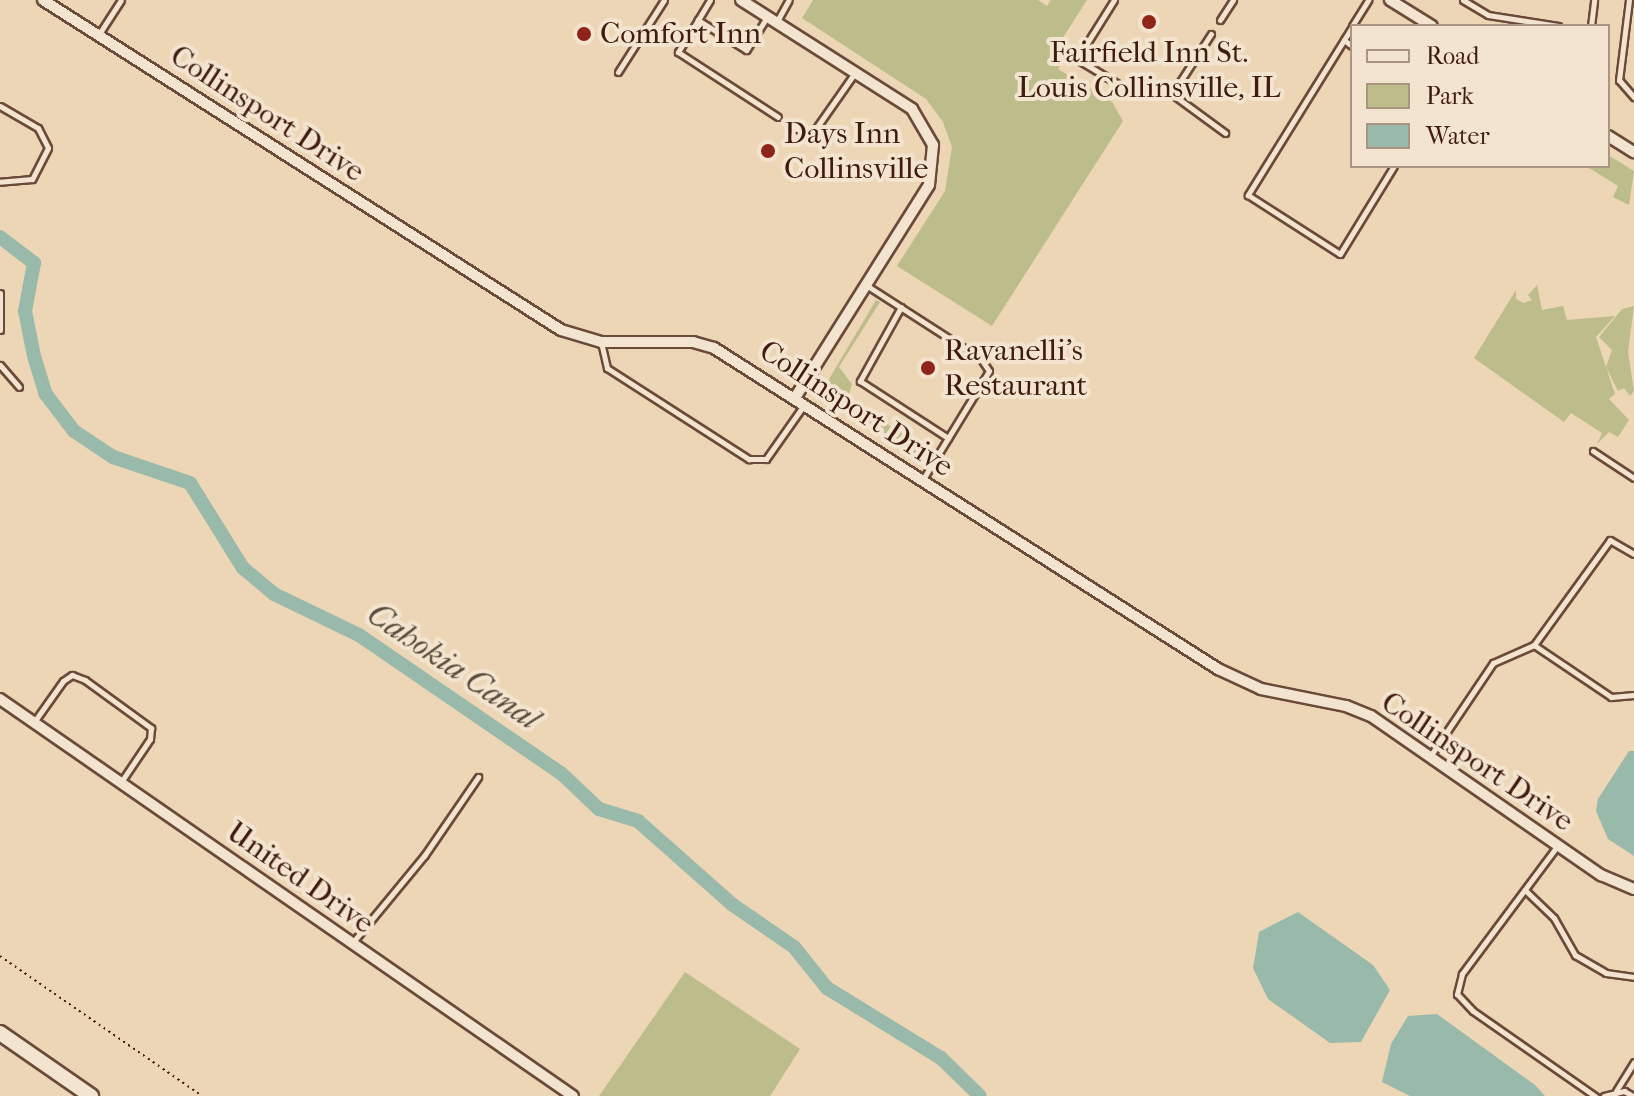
<!DOCTYPE html>
<html>
<head>
<meta charset="utf-8">
<style>
  body { margin:0 }
  #map { position:relative; width:1634px; height:1096px; overflow:hidden; background:#ecd6b5; font-family:"IM FELL French Canon",serif }
  div>[style] { position:absolute }
  [style*='--x'] { left:calc(var(--x)*1px); top:calc(var(--y)*1px); width:calc(var(--w)*1px); rotate:calc(var(--a)*1deg) }
  .green>* { inset:0; background:#bcbd8b }
  .water>* { inset:0; background:#99b9aa }
  .canal>* { height:14px; margin:-7px; padding:0 7px; transform-origin:7px; border-radius:7px; background:#99b9aa }
  .path>* { height:2px; margin-top:-1px; transform-origin:0; background:repeating-linear-gradient(90deg,#3f1c0e 0 2px,transparent 0 6px) }
  .roads { filter:drop-shadow(2px 0 #6a4a38) drop-shadow(-2px 0 #6a4a38) drop-shadow(0 2px #6a4a38) drop-shadow(0 -2px #6a4a38) }
  .service>* { height:5px; margin:-2.5px; padding:0 2.5px; transform-origin:2.5px; border-radius:2.5px; background:#f3e4cf }
  .minor>* { height:10px; margin:-5px; padding:0 5px; transform-origin:5px; border-radius:5px; background:#f3e4cf }
  .secondary>* { height:14px; margin:-7px; padding:0 7px; transform-origin:7px; border-radius:7px; background:#f3e4cf }
  .dots>* { width:22px; height:22px; translate:-50% -50%; box-sizing:border-box; border:4px solid #f3e4cf; border-radius:50% }
  span { translate:-50% -50%; white-space:nowrap; text-align:center; line-height:1.15; -webkit-text-stroke:8px #f3e4cf; paint-order:stroke }
  .poi-label { font-size:30px; color:#3f1c0e }
  .left { translate:0 -50%; text-align:left }
  .street-label { font-size:30px; color:#3f1c0e }
  .water-label { font-size:32px; color:#5a4b3d; font-style:italic }
  .legend { position:absolute; left:1350px; top:24px; width:260px; height:144px; box-sizing:border-box; background:#f3e4cf; border:2px solid #ab9482; margin:0; padding:10px 14px; list-style:none; font-size:24px; color:#3f1c0e }
  .legend li { display:flex; align-items:center; gap:16px; height:40px }
  .legend b { width:40px; border:2px solid #ab9482 }
</style>
</head>
<body>
<div id="map">
  <div class="green">
    <div style="clip-path:polygon(813px 0,1038px 0,1047px 6px,1051px 0,1087px 0,1055px 50px,1065px 58px,1058px 69px,1112px 102px,1123px 121px,992px 326px,897px 266px,945px 191px,952px 147px,943px 122px,926px 99px,802px 18px)"></div>
    <div style="clip-path:polygon(1608px 155px,1634px 171px,1629px 205px,1613px 197px,1618px 186px,1586px 166px,1608px 166px)"></div>
    <div style="clip-path:polygon(1537px 285px,1542px 310px,1563px 306px,1567px 320px,1615px 316px,1596px 337px,1615px 394px,1609px 399px,1629px 420px,1618px 437px,1609px 432px,1597px 444px,1602px 433px,1571px 413px,1564px 422px,1474px 358px,1516px 290px,1516px 299px,1523px 303px,1532px 300px,1528px 295px)"></div>
    <div style="clip-path:polygon(876px 300px,880px 302px,839px 367px,852px 384px,848px 399px,927px 449px,921px 458px,822px 391px)"></div>
    <div style="clip-path:polygon(1634px 306px,1628px 352px,1634px 391px,1630px 396px,1624px 388px,1618px 391px,1606px 367px,1612px 350px,1599px 337px,1622px 309px)"></div>
    <div style="clip-path:polygon(685px 972px,800px 1049px,770px 1096px,599px 1096px)"></div>
  </div>
  <div class="water">
    <div style="clip-path:polygon(1629px 751px,1634px 751px,1634px 856px,1608px 839px,1596px 811px,1598px 799px)"></div>
    <div style="clip-path:polygon(1298px 912px,1373px 965px,1390px 990px,1361px 1042px,1330px 1043px,1268px 999px,1253px 968px,1259px 932px)"></div>
    <div style="clip-path:polygon(1437px 1014px,1535px 1085px,1545px 1096px,1410px 1096px,1382px 1082px,1391px 1044px,1408px 1016px)"></div>
  </div>
  <div class="canal">
    <div style="--x:0;--y:237;--w:43;--a:37.4"></div>
    <div style="--x:34;--y:263;--w:49;--a:100.6"></div>
    <div style="--x:25;--y:311;--w:46;--a:78.7"></div>
    <div style="--x:34;--y:356;--w:39;--a:73"></div>
    <div style="--x:45;--y:393;--w:48;--a:52.7"></div>
    <div style="--x:74;--y:431;--w:47;--a:33.7"></div>
    <div style="--x:113;--y:457;--w:81;--a:18.7"></div>
    <div style="--x:190;--y:483;--w:100;--a:58.1"></div>
    <div style="--x:243;--y:568;--w:40;--a:40"></div>
    <div style="--x:274;--y:594;--w:94;--a:25.8"></div>
    <div style="--x:359;--y:635;--w:246;--a:34.4"></div>
    <div style="--x:562;--y:774;--w:51;--a:43.4"></div>
    <div style="--x:599;--y:809;--w:41;--a:17.1"></div>
    <div style="--x:638;--y:821;--w:127;--a:41.5"></div>
    <div style="--x:733;--y:905;--w:74;--a:34.5"></div>
    <div style="--x:794;--y:947;--w:53;--a:51.2"></div>
    <div style="--x:827;--y:988;--w:134;--a:31.6"></div>
    <div style="--x:941;--y:1058;--w:54;--a:44.3"></div>
  </div>
  <div class="path">
    <div style="--x:0;--y:956;--w:246;--a:34.7"></div>
  </div>
  <div class="roads">
    <div class="service">
      <div style="--x:1114;--y:0;--w:70;--a:122.1"></div>
      <div style="--x:1077;--y:59;--w:54;--a:31.3"></div>
      <div style="--x:1463;--y:0;--w:29;--a:31"></div>
      <div style="--x:1488;--y:15;--w:71;--a:8.9"></div>
      <div style="--x:1629;--y:0;--w:81;--a:97.1"></div>
      <div style="--x:1619;--y:80;--w:23;--a:49"></div>
      <div style="--x:767;--y:17;--w:39;--a:122"></div>
      <div style="--x:746;--y:50;--w:57;--a:-148"></div>
      <div style="--x:698;--y:20;--w:38;--a:122"></div>
      <div style="--x:678;--y:52;--w:119;--a:33"></div>
      <div style="--x:698;--y:20;--w:23;--a:-59"></div>
      <div style="--x:1220;--y:20;--w:24;--a:-57"></div>
      <div style="--x:776;--y:23;--w:26;--a:-61"></div>
      <div style="--x:1352;--y:26;--w:31;--a:-58"></div>
      <div style="--x:1591;--y:26;--w:26;--a:-83"></div>
      <div style="--x:1352;--y:27;--w:198;--a:121.8"></div>
      <div style="--x:1248;--y:195;--w:109;--a:32.7"></div>
      <div style="--x:1340;--y:254;--w:103;--a:-58.5"></div>
      <div style="--x:99;--y:34;--w:40;--a:-57.1"></div>
      <div style="--x:1211;--y:34;--w:72;--a:123"></div>
      <div style="--x:1172;--y:94;--w:66;--a:36.3"></div>
      <div style="--x:1344;--y:40;--w:10;--a:37"></div>
      <div style="--x:618;--y:72;--w:85;--a:-57.4"></div>
      <div style="--x:0;--y:106;--w:44;--a:30.1"></div>
      <div style="--x:38;--y:128;--w:22;--a:63"></div>
      <div style="--x:48;--y:148;--w:35;--a:117"></div>
      <div style="--x:32;--y:179;--w:32;--a:175"></div>
      <div style="--x:794;--y:128;--w:19;--a:18"></div>
      <div style="--x:812;--y:134;--w:73;--a:-55"></div>
      <div style="--x:866;--y:285;--w:137;--a:32.8"></div>
      <div style="--x:981;--y:359;--w:14;--a:56"></div>
      <div style="--x:989;--y:371;--w:127;--a:121.4"></div>
      <div style="--x:0;--y:293;--w:37;--a:90"></div>
      <div style="--x:901;--y:307;--w:85;--a:119"></div>
      <div style="--x:860;--y:381;--w:105;--a:32.9"></div>
      <div style="--x:601;--y:342;--w:27;--a:77"></div>
      <div style="--x:607;--y:368;--w:169;--a:32.7"></div>
      <div style="--x:749;--y:459;--w:17;--a:0"></div>
      <div style="--x:766;--y:459;--w:66;--a:-54.9"></div>
      <div style="--x:0;--y:365;--w:29;--a:49"></div>
      <div style="--x:1593;--y:451;--w:49;--a:33.4"></div>
      <div style="--x:1634;--y:554;--w:28;--a:-150"></div>
      <div style="--x:1610;--y:540;--w:130;--a:125.9"></div>
      <div style="--x:1534;--y:645;--w:93;--a:34"></div>
      <div style="--x:1611;--y:697;--w:23;--a:-5"></div>
      <div style="--x:34;--y:722;--w:50;--a:-54.7"></div>
      <div style="--x:63;--y:681;--w:11;--a:-34"></div>
      <div style="--x:72;--y:675;--w:14;--a:21"></div>
      <div style="--x:85;--y:680;--w:82;--a:36"></div>
      <div style="--x:151;--y:728;--w:11;--a:95"></div>
      <div style="--x:150;--y:739;--w:52;--a:124"></div>
      <div style="--x:1431;--y:755;--w:111;--a:-56"></div>
      <div style="--x:1493;--y:663;--w:45;--a:-23.7"></div>
      <div style="--x:1558;--y:845;--w:161;--a:126.7"></div>
      <div style="--x:1462;--y:974;--w:21;--a:104"></div>
      <div style="--x:1457;--y:994;--w:23;--a:47"></div>
      <div style="--x:1473;--y:1011;--w:149;--a:34.9"></div>
      <div style="--x:1525;--y:890;--w:40;--a:44"></div>
      <div style="--x:1554;--y:918;--w:43;--a:60.4"></div>
      <div style="--x:1575;--y:955;--w:36;--a:30"></div>
      <div style="--x:1606;--y:973;--w:28;--a:8"></div>
      <div style="--x:353;--y:942;--w:112;--a:-50.5"></div>
      <div style="--x:424;--y:856;--w:96;--a:-55.6"></div>
      <div style="--x:1616;--y:1091;--w:34;--a:-58"></div>
      <div style="--x:1604;--y:1096;--w:21;--a:-14"></div>
      <div style="--x:1624;--y:1091;--w:10;--a:29"></div>
    </div>
    <div class="minor">
      <div style="--x:43;--y:0;--w:614;--a:32.5"></div>
      <div style="--x:561;--y:330;--w:42;--a:16.7"></div>
      <div style="--x:601;--y:342;--w:92;--a:0"></div>
      <div style="--x:693;--y:342;--w:22;--a:16"></div>
      <div style="--x:714;--y:348;--w:598;--a:32.49"></div>
      <div style="--x:1218;--y:669;--w:47;--a:24.9"></div>
      <div style="--x:1261;--y:689;--w:87;--a:11.3"></div>
      <div style="--x:1346;--y:706;--w:27;--a:22"></div>
      <div style="--x:1371;--y:716;--w:280;--a:34.7"></div>
      <div style="--x:1601;--y:875;--w:36;--a:23"></div>
      <div style="--x:741;--y:0;--w:203;--a:32.5"></div>
      <div style="--x:912;--y:109;--w:42;--a:59.7"></div>
      <div style="--x:933;--y:145;--w:40;--a:95.7"></div>
      <div style="--x:929;--y:185;--w:252;--a:122.2"></div>
      <div style="--x:1390;--y:0;--w:49;--a:31.8"></div>
      <div style="--x:1608;--y:136;--w:31;--a:32"></div>
      <div style="--x:0;--y:699;--w:697;--a:34.72"></div>
    </div>
    <div class="secondary">
      <div style="--x:0;--y:1033;--w:111;--a:34.7"></div>
    </div>
  </div>
  <div class="dots">
    <div style="left:1149px;top:22px;background:#8f2418"></div>
    <div style="left:584px;top:34px;background:#8f2418"></div>
    <div style="left:768px;top:151px;background:#8f2418"></div>
    <div style="left:928px;top:368px;background:#8f2418"></div>
  </div>
  <div class="poi-label">
    <span class="left" style="left:600px;top:34px">Comfort Inn</span>
    <span style="left:1149px;top:70px">Fairfield Inn St.<br>Louis Collinsville, IL</span>
    <span class="left" style="left:784px;top:151px">Days Inn<br>Collinsville</span>
    <span class="left" style="left:944px;top:368px">Ravanelli's<br>Restaurant</span>
  </div>
  <div class="street-label">
    <span style="left:267px;top:114px;rotate:33deg">Collinsport Drive</span>
    <span style="left:856px;top:409px;rotate:33deg">Collinsport Drive</span>
    <span style="left:1477px;top:762px;rotate:34deg">Collinsport Drive</span>
    <span style="left:300px;top:878px;rotate:35deg">United Drive</span>
  </div>
  <div class="water-label">
    <span style="left:453px;top:667px;rotate:34deg">Cahokia Canal</span>
  </div>
  <ul class="legend">
  <li><b style="height:10px;background:#f3e4cf"></b>Road</li>
  <li><b style="height:22px;background:#bcbd8b"></b>Park</li>
  <li><b style="height:22px;background:#99b9aa"></b>Water</li>
  </ul>
</div>
</body>
</html>
